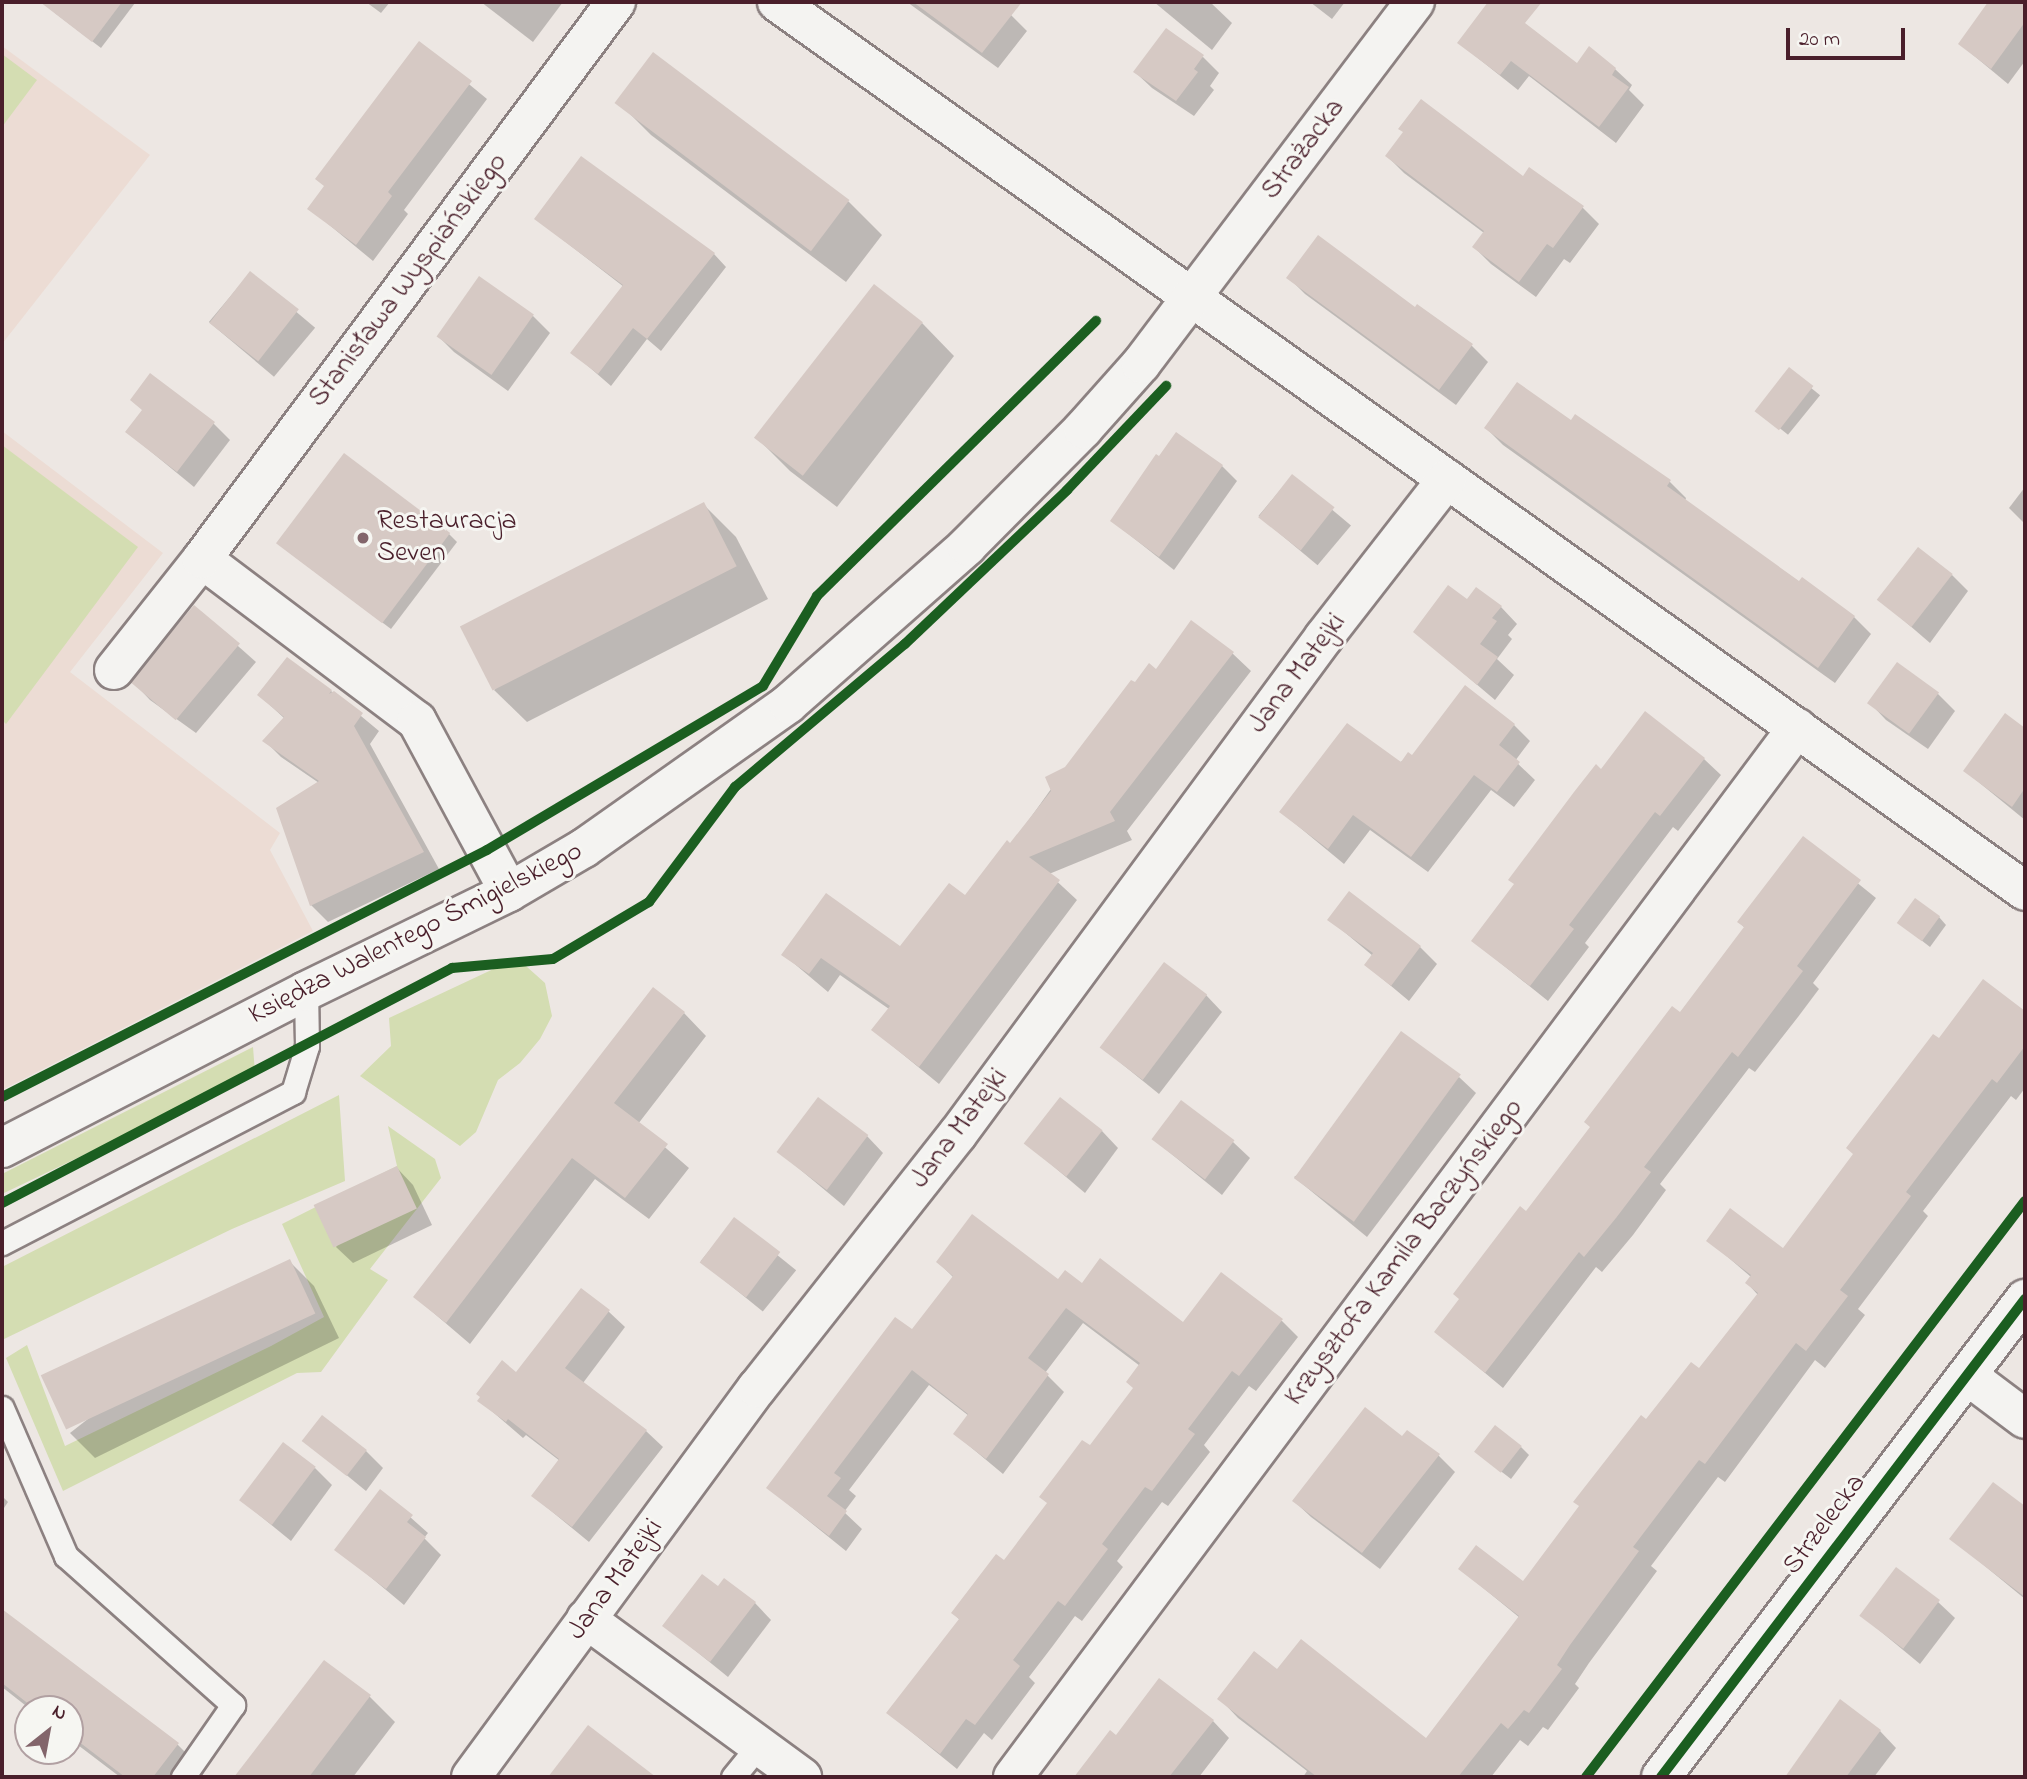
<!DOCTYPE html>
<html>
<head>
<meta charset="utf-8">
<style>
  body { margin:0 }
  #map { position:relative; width:2027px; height:1779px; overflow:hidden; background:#ede7e3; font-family:"Indie Flower",sans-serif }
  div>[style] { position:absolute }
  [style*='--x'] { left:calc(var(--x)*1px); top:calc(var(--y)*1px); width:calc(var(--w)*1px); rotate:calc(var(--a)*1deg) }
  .built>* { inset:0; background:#ecdcd4 }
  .green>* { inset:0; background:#d4ddb2 }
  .shadow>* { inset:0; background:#0003; transform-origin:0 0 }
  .building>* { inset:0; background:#d6c9c4; transform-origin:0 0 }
  .roads { filter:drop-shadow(2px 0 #8c8181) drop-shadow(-2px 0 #8c8181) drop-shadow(0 2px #8c8181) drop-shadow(0 -2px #8c8181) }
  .lane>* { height:23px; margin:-11.5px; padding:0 11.5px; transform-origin:11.5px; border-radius:11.5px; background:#f4f3f1 }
  .street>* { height:38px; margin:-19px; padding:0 19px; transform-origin:19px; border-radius:19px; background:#f4f3f1 }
  .secondary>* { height:38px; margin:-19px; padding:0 19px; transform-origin:19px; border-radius:19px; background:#f4f3f1 }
  .cycleway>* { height:10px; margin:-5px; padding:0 5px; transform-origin:5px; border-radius:5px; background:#1b5e20 }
  .dots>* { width:19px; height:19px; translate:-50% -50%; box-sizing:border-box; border:4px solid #f6f6f2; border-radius:50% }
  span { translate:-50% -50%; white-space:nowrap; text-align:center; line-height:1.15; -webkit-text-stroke:6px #f6f6f2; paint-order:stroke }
  .street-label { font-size:28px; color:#4a1f2b }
  .poi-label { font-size:28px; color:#4a1f2b }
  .left { translate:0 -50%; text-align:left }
  .frame { position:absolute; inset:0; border:4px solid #4a1f2b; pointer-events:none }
  .north { position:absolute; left:14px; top:1695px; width:70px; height:70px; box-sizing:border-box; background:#f6f6f2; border:2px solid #b1a0a2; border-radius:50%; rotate:31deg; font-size:19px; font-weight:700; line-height:28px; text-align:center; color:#4a1f2b }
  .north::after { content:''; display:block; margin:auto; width:24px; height:32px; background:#83656b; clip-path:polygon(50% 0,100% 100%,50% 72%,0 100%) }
  .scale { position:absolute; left:1786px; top:28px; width:119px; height:32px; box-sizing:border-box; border:4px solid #4a1f2b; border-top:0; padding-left:9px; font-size:21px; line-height:24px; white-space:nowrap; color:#4a1f2b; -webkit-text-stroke:5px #f6f6f2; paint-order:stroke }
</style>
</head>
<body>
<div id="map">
  <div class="built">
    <div style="clip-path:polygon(2px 46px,150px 155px,2px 344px)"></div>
    <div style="clip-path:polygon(2px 431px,163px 553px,70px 672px,280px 833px,270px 850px,313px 931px,2px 1090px)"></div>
  </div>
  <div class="green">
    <div style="clip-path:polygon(2px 54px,37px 80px,2px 127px)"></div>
    <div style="clip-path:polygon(2px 445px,138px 547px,6px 724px,2px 720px)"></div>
    <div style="clip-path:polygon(517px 958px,545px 983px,552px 1016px,540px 1039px,520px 1063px,498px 1080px,476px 1132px,460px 1146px,360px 1076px,391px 1046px,389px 1018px)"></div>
    <div style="clip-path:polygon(253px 1047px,255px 1073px,2px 1194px,2px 1174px)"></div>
    <div style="clip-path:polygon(339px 1095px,345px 1181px,232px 1229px,2px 1340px,2px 1267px)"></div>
    <div style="clip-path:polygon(388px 1126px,435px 1159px,441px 1178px,370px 1269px,388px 1280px,321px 1372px,297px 1373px,63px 1491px,6px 1358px,27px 1345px,65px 1446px,271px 1346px,324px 1317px,282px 1224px,397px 1166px)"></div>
  </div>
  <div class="shadow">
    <div style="clip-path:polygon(50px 2px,133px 2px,135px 3px,101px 48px,55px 13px,48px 5px)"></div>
    <div style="clip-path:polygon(366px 2px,390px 2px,381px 13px)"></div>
    <div style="clip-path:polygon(481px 2px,563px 2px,533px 42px)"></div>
    <div style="clip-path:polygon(907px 2px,1012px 2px,1016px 7px,1011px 15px,1027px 31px,998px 68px)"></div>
    <div style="clip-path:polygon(1154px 2px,1210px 2px,1232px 23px,1212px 50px)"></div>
    <div style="clip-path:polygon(1310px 2px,1345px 2px,1332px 19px)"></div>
    <div style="clip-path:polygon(1490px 2px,1495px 2px,1577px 65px,1615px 69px,1632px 85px,1629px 90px,1644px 105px,1616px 143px,1529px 76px,1518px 90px,1459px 43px)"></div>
    <div style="clip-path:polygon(1990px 2px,2025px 2px,2025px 61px,2008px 84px,1960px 44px)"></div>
    <div style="clip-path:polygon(419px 43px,487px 99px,404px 210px,408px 214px,373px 261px,310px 209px)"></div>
    <div style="clip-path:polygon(653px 55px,849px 202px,882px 235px,846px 282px,651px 135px,618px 102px)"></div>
    <div style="clip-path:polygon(1203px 57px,1219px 73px,1210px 86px,1214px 90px,1194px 116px,1152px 88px,1135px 72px)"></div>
    <div style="clip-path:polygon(1387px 156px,1523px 178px,1582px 207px,1599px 224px,1570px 263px,1564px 259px,1536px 297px,1491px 264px,1474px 247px,1484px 233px,1404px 173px)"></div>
    <div style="clip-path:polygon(536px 219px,714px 254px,726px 267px,661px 351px,647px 339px,611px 386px,573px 353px,624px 287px)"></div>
    <div style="left:250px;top:273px;width:85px;height:64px;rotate:40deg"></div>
    <div style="clip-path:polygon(1289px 278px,1416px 309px,1472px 346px,1488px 362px,1456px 405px,1305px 294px)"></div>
    <div style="clip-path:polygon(533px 316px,550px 333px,508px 391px,454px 352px,438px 336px)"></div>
    <div style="clip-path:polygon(922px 323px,954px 356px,837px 507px,790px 471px,757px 438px)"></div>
    <div style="left:1789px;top:370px;width:40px;height:51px;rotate:39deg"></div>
    <div style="clip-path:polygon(1575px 417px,1670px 482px,1686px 498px,1685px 501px,1800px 584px,1803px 580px,1854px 617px,1871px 634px,1835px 683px,1503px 445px,1486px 428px,1571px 422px)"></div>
    <div style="clip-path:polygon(213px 423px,230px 440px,194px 487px,127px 432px)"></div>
    <div style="clip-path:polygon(1176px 434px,1222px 466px,1237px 481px,1174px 570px,1112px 521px)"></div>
    <div style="left:1292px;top:476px;width:77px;height:52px;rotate:40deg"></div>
    <div style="clip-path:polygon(2025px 487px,2025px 524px,2009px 508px)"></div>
    <div style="clip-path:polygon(703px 504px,736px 537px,768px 599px,527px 722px,494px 690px)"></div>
    <div style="clip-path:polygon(449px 534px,457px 542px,391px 629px,286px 550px)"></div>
    <div style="clip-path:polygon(1952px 575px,1968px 591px,1930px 643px,1880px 600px)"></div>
    <div style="clip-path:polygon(1468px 601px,1501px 607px,1517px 624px,1508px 635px,1512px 639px,1497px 659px,1514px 675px,1495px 700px,1415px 632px)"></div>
    <div style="clip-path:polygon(194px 607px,256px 662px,196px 733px,150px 700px,134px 683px)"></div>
    <div style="clip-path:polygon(1232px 653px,1251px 671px,1127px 831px,1132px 840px,1049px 874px,1077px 900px,939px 1084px,873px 1030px,889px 1009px,840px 975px,828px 992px,784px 955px,900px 948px,966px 898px,1011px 845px,1066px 768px,1157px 671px)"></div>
    <div style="clip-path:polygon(1898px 664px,1938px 694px,1955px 711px,1928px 749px,1886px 720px,1870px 703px)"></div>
    <div style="clip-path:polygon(331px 691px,379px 731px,370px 744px,439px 869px,328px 922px,311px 905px,319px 783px,281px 757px,265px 741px,284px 718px,259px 695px)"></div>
    <div style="clip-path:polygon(2006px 716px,2025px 730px,2025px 820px,1965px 771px)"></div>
    <div style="clip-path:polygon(1514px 725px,1530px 741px,1515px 761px,1535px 780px,1514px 807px,1491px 790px,1428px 872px,1370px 830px,1344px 864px,1281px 812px,1412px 757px)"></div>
    <div style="clip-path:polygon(1704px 759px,1721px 775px,1678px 831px,1673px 827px,1585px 943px,1589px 947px,1548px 1001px,1473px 941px,1601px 771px)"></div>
    <div style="clip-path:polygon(1803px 839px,1876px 898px,1813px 983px,1819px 989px,1798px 1017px,1755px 1072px,1749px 1068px,1660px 1184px,1666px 1190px,1633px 1235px,1602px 1272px,1596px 1267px,1503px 1388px,1436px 1332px,1745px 928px,1739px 922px)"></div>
    <div style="clip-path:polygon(1349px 894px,1420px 947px,1437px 964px,1409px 1001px,1366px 965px,1373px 956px,1330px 920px)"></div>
    <div style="clip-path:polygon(1939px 917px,1946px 925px,1930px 947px,1899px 923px)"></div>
    <div style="clip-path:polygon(1983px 982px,2025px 1013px,2025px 1088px,2016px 1100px,2011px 1096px,1923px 1211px,1928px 1216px,1858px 1309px,1865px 1315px,1825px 1368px,1815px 1360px,1725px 1482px,1718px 1477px,1651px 1566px,1657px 1571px,1589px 1663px,1575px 1684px,1579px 1688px,1548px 1730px,1543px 1727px,1528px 1746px,1520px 1740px,1491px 1777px,1303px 1777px,1307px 1771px,1238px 1718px,1220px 1699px,1277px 1671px,1426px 1741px,1520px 1618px,1460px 1569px,1523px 1583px,1646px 1421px,1699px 1371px,1758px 1295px,1747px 1283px,1751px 1277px,1708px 1240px,1783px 1250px)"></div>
    <div style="clip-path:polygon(1206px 995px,1222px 1012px,1159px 1094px,1101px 1047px)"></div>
    <div style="clip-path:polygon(684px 1013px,706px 1036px,638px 1124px,689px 1168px,649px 1219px,595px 1179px,470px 1344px,415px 1297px)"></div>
    <div style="clip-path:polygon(1459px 1077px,1476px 1093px,1367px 1237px,1294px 1177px)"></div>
    <div style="clip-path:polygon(1102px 1131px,1118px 1148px,1085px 1193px,1027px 1144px)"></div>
    <div style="clip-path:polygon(867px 1136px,883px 1153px,844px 1206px,779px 1152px)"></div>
    <div style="clip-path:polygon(1153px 1139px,1233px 1142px,1250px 1158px,1222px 1195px)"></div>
    <div style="clip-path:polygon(397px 1168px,413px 1185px,432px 1225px,353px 1263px,336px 1247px)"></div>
    <div style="left:734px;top:1220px;width:80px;height:53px;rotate:39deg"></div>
    <div style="clip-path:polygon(289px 1261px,314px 1286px,339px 1338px,95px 1458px,70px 1433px)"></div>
    <div style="clip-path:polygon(938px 1262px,1082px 1286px,1184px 1324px,1282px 1321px,1298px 1337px,1256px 1391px,1249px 1386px,1204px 1445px,1210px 1452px,1168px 1506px,1162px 1502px,1139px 1532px,1117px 1561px,1123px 1567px,1082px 1621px,1075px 1616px,1052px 1647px,1029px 1677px,1035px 1683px,992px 1740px,984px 1733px,957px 1769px,888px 1713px,960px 1620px,953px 1613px,1004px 1562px,1135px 1388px,1140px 1366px,1083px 1323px,1045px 1373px,1064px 1392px,1003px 1474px,955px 1434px,969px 1416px,929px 1385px,849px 1490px,856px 1496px,844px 1512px,862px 1529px,846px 1551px,768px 1488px,912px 1332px,954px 1278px)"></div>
    <div style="clip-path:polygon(608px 1311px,625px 1327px,583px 1383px,646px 1431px,663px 1447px,589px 1542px,533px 1496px,560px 1461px,526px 1435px,523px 1438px,480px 1401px)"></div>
    <div style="clip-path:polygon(1403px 1438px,1438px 1455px,1455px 1472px,1380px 1569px,1311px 1517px,1294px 1501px)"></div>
    <div style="clip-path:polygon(305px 1441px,366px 1451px,383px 1468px,366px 1491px)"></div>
    <div style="clip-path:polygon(1521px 1447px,1529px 1455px,1511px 1479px,1485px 1459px)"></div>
    <div style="clip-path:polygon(315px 1468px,332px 1485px,291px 1541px,242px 1501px)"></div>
    <div style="clip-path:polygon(1993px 1484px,2025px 1508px,2025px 1599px,1952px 1539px)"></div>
    <div style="clip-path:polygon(381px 1491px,428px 1533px,424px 1538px,441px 1555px,404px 1605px,337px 1549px)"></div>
    <div style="clip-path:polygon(2px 1496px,8px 1502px,2px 1511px)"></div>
    <div style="clip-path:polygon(718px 1589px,755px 1603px,771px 1620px,728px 1677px,665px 1626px)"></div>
    <div style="clip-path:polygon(1938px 1602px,1955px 1618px,1920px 1664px,1862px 1616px)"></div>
    <div style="clip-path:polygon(2px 1611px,178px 1745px,203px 1770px,197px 1777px,120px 1777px,70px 1739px,70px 1709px,30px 1709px,2px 1687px)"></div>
    <div style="clip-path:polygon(324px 1662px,370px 1697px,395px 1722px,353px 1777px,236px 1777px)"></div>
    <div style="clip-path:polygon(1213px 1721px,1229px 1738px,1199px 1777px,1076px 1777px,1110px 1732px,1116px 1737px)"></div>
    <div style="clip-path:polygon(1880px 1731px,1896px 1748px,1874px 1777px,1807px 1777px,1796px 1766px)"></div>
  </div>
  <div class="building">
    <div style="clip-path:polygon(40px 2px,122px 2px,92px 42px)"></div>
    <div style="clip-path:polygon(913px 2px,1022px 2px,982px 53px)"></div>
    <div style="clip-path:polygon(1488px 2px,1542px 2px,1525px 23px,1577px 63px,1589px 46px,1616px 68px,1612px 75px,1629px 87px,1599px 127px,1511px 61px,1500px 75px,1457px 43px)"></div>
    <div style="clip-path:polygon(1988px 2px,2025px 2px,2025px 22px,1991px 69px,1958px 44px)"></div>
    <div style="clip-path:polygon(1166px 28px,1204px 55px,1194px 69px,1198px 72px,1176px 101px,1133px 72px)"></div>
    <div style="clip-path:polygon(419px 41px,472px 81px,388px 192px,392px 196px,356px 245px,307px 209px,324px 186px,315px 179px)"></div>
    <div style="left:653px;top:52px;width:246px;height:64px;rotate:37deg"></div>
    <div style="clip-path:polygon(1421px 99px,1523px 176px,1529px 167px,1584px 206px,1553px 248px,1547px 244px,1519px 282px,1472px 247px,1484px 231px,1385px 156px,1403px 132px,1398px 129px)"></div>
    <div style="clip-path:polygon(581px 156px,715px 253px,647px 339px,633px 328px,598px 374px,570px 353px,623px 285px,534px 219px)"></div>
    <div style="clip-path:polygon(1318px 235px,1415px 307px,1417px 304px,1473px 344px,1439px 390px,1286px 278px)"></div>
    <div style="left:250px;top:271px;width:62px;height:66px;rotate:38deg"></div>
    <div style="left:479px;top:276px;width:67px;height:74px;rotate:35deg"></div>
    <div style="left:874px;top:284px;width:62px;height:195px;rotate:38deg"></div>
    <div style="left:1789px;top:367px;width:31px;height:56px;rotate:38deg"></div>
    <div style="clip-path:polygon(150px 373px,215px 422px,177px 472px,125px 432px,142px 410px,130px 400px)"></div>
    <div style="clip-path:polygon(1517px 382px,1571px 420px,1575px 414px,1671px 480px,1667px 486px,1799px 581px,1802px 577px,1855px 616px,1818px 668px,1484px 428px)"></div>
    <div style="clip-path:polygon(1176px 432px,1223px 465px,1159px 557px,1110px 521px,1156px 454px,1159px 456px)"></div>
    <div style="left:344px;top:453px;width:133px;height:113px;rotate:37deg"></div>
    <div style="left:1292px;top:474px;width:54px;height:55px;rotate:38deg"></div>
    <div style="left:704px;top:502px;width:72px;height:274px;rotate:63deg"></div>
    <div style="left:1918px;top:547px;width:44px;height:67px;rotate:38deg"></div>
    <div style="clip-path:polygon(1448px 585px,1467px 599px,1476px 587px,1502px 606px,1492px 618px,1497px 621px,1480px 644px,1498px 657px,1477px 685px,1413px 632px)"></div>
    <div style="left:194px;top:605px;width:60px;height:100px;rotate:40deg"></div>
    <div style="clip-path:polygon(1191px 620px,1234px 652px,1110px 812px,1115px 821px,1029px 857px,1060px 880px,919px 1067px,871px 1030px,890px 1006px,821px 958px,809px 974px,781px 955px,826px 893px,900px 946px,949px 883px,965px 895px,1007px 840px,1010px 843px,1051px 791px,1045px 777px,1065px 767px,1131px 680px,1135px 682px,1149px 663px,1156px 669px)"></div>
    <div style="clip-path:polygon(287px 657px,332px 690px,329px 694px,334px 691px,363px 713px,354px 726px,424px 852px,310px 906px,276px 808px,319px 781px,262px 741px,284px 717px,257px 695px)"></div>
    <div style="left:1897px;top:662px;width:52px;height:51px;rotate:36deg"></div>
    <div style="clip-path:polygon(1465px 685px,1515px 724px,1499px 745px,1520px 762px,1497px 792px,1474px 775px,1411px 857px,1353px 815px,1328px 849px,1279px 812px,1347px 723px,1401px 762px,1408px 752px,1412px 755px)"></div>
    <div style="clip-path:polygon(1645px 711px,1705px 758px,1660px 816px,1655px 812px,1569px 925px,1574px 929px,1530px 986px,1471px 941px,1514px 884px,1508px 880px,1574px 792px,1596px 764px,1601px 769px)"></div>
    <div style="clip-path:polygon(2005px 713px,2025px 728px,2025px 788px,2012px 807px,1963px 771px)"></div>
    <div style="clip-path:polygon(1803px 836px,1861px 880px,1797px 966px,1803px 971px,1781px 1000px,1738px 1057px,1732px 1052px,1644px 1167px,1651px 1172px,1616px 1218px,1584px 1257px,1579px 1252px,1485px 1373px,1434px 1332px,1459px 1299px,1453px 1294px,1520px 1206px,1526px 1211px,1590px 1127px,1584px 1122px,1672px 1006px,1680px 1012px,1744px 927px,1737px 922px)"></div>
    <div style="clip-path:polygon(1349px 891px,1421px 946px,1391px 986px,1364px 965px,1373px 953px,1327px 920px)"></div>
    <div style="left:1915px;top:898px;width:31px;height:31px;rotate:36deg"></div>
    <div style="left:1164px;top:962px;width:54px;height:107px;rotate:37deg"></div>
    <div style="clip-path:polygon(1983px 979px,2025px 1011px,2025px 1046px,1997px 1083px,1992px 1079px,1906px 1192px,1911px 1196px,1840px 1290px,1848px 1296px,1806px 1351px,1796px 1343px,1705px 1464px,1699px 1460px,1633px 1547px,1639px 1551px,1570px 1645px,1557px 1665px,1562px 1669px,1529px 1713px,1524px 1710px,1508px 1729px,1501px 1723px,1458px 1777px,1317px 1777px,1217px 1699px,1254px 1651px,1277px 1669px,1301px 1639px,1426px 1738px,1519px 1616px,1458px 1569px,1476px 1545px,1523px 1581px,1579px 1506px,1573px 1502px,1641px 1415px,1646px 1419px,1691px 1362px,1699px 1368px,1758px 1293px,1745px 1283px,1751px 1275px,1706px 1241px,1730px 1208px,1783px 1248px,1853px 1154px,1846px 1148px,1933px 1034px,1939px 1038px)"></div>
    <div style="clip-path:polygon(653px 987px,685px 1012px,614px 1103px,668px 1144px,625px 1198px,572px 1158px,446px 1323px,413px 1297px)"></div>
    <div style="left:1401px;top:1031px;width:74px;height:182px;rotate:36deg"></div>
    <div style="left:818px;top:1097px;width:63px;height:69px;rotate:37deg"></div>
    <div style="left:1060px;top:1097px;width:54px;height:59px;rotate:38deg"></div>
    <div style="left:1181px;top:1100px;width:67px;height:49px;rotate:37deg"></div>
    <div style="left:397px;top:1166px;width:47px;height:92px;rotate:65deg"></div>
    <div style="clip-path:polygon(972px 1214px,1058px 1279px,1065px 1270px,1082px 1283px,1100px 1258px,1183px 1322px,1221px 1272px,1283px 1319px,1239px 1376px,1232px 1371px,1188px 1429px,1195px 1434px,1152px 1491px,1145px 1487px,1123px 1516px,1102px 1544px,1108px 1549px,1065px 1606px,1058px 1601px,1036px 1630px,1013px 1660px,1020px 1666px,975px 1725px,966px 1719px,940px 1754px,886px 1713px,959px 1619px,951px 1613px,996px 1554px,1004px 1560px,1047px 1503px,1039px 1497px,1061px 1468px,1082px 1440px,1090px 1445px,1133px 1388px,1126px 1382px,1140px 1363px,1066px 1308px,1028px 1358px,1049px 1374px,986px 1459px,953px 1434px,968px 1414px,912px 1370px,834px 1473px,841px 1478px,827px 1496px,847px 1511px,829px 1536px,766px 1488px,895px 1317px,912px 1329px,953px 1276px,936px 1262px)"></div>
    <div style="left:734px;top:1217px;width:58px;height:57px;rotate:37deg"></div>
    <div style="left:290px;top:1259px;width:60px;height:275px;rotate:65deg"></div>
    <div style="clip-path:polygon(581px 1288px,610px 1310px,565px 1368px,647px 1430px,572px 1527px,531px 1496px,559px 1459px,508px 1419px,506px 1422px,477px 1401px,480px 1397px,476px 1394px,502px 1360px,516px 1372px)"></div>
    <div style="clip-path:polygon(1365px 1407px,1402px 1436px,1407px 1430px,1440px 1454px,1362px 1553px,1292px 1501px)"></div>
    <div style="left:322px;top:1415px;width:57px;height:33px;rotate:38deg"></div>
    <div style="left:1495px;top:1425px;width:34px;height:34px;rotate:38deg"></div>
    <div style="left:283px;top:1442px;width:41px;height:73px;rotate:37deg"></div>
    <div style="clip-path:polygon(1993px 1482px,2025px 1506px,2025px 1597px,1949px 1539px)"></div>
    <div style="clip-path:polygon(380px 1489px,413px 1515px,407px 1522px,426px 1537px,386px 1589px,334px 1550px)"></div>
    <div style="left:1896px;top:1567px;width:55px;height:61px;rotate:37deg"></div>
    <div style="clip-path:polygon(702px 1574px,718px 1586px,724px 1578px,756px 1602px,710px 1662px,662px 1626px)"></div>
    <div style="clip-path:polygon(2px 1609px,179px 1743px,153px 1777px,125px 1777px,70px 1735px,70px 1709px,35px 1709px,2px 1683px)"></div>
    <div style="clip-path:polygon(324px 1660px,371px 1695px,309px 1777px,234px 1777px)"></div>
    <div style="clip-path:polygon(1159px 1678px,1214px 1720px,1169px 1777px,1074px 1777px,1110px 1730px,1116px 1735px)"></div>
    <div style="clip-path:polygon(1840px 1699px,1881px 1730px,1846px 1777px,1785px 1777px)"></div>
    <div style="clip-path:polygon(588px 1725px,656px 1777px,548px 1777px)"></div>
  </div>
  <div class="roads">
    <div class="lane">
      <div style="--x:2;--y:1243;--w:328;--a:-27.4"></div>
      <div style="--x:293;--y:1092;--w:48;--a:-73.1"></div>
      <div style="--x:307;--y:1046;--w:55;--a:-91"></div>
      <div style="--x:2;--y:1408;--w:161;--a:66.6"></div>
      <div style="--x:66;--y:1556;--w:224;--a:41.7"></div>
      <div style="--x:233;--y:1705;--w:88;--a:124.8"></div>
      <div style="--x:733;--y:1777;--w:41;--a:-50.9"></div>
    </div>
    <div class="street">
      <div style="--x:777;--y:2;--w:1532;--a:35.46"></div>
      <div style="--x:202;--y:559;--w:269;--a:37"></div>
      <div style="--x:417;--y:721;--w:194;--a:61.7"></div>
      <div style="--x:114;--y:670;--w:142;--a:-51.6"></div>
      <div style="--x:202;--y:559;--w:694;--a:-53.38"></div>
      <div style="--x:2;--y:1148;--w:342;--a:-27.3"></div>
      <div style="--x:306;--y:991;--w:226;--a:-26"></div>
      <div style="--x:509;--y:892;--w:87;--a:-30.4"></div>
      <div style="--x:584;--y:848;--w:250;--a:-35.2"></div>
      <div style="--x:788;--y:704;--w:239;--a:-41.4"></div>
      <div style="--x:967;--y:546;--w:165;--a:-45.2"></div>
      <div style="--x:1083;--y:429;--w:87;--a:-48.3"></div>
      <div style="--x:1141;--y:364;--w:454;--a:-52.9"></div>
      <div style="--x:1968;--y:1376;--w:71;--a:37"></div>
      <div style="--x:586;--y:1619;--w:268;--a:36.2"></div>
      <div style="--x:471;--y:1777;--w:483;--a:-53.7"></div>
      <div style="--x:757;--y:1388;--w:323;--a:-51.7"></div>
      <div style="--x:957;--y:1135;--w:619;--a:-53.61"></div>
      <div style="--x:1324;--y:637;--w:200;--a:-52.1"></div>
      <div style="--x:1013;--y:1777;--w:1310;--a:-53.23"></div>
    </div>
    <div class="secondary">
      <div style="--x:1661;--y:1777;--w:601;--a:-52.71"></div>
    </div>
  </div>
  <div class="cycleway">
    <div style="--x:2;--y:1097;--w:544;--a:-26.99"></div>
    <div style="--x:487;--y:850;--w:321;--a:-30.7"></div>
    <div style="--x:763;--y:686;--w:105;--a:-59"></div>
    <div style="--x:817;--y:596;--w:392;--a:-44.6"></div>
    <div style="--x:2;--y:1203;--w:508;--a:-27.57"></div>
    <div style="--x:452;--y:968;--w:101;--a:-5.1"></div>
    <div style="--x:553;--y:959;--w:112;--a:-30.7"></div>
    <div style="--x:649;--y:902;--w:144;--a:-53.2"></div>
    <div style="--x:735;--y:787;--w:222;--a:-40.1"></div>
    <div style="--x:905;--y:644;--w:224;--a:-43.5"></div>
    <div style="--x:1067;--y:490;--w:144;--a:-46.4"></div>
    <div style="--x:1586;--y:1777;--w:724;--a:-52.69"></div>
    <div style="--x:1661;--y:1777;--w:601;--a:-52.71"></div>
  </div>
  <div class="dots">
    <div style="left:363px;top:538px;background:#83656b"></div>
  </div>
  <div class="street-label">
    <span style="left:1304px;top:150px;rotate:-53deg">Strażacka</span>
    <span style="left:409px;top:281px;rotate:-53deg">Stanisława Wyspiańskiego</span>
    <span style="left:1298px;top:674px;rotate:-53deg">Jana Matejki</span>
    <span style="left:416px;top:934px;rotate:-27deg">Księdza Walentego Śmigielskiego</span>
    <span style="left:960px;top:1129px;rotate:-53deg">Jana Matejki</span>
    <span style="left:1405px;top:1253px;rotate:-53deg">Krzysztofa Kamila Baczyńskiego</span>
    <span style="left:1825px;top:1525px;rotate:-53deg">Strzelecka</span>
    <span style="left:616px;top:1580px;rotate:-54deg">Jana Matejki</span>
  </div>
  <div class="poi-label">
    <span class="left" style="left:377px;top:538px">Restauracja<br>Seven</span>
  </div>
  <div class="frame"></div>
  <div class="north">N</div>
  <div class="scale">20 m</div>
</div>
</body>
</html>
